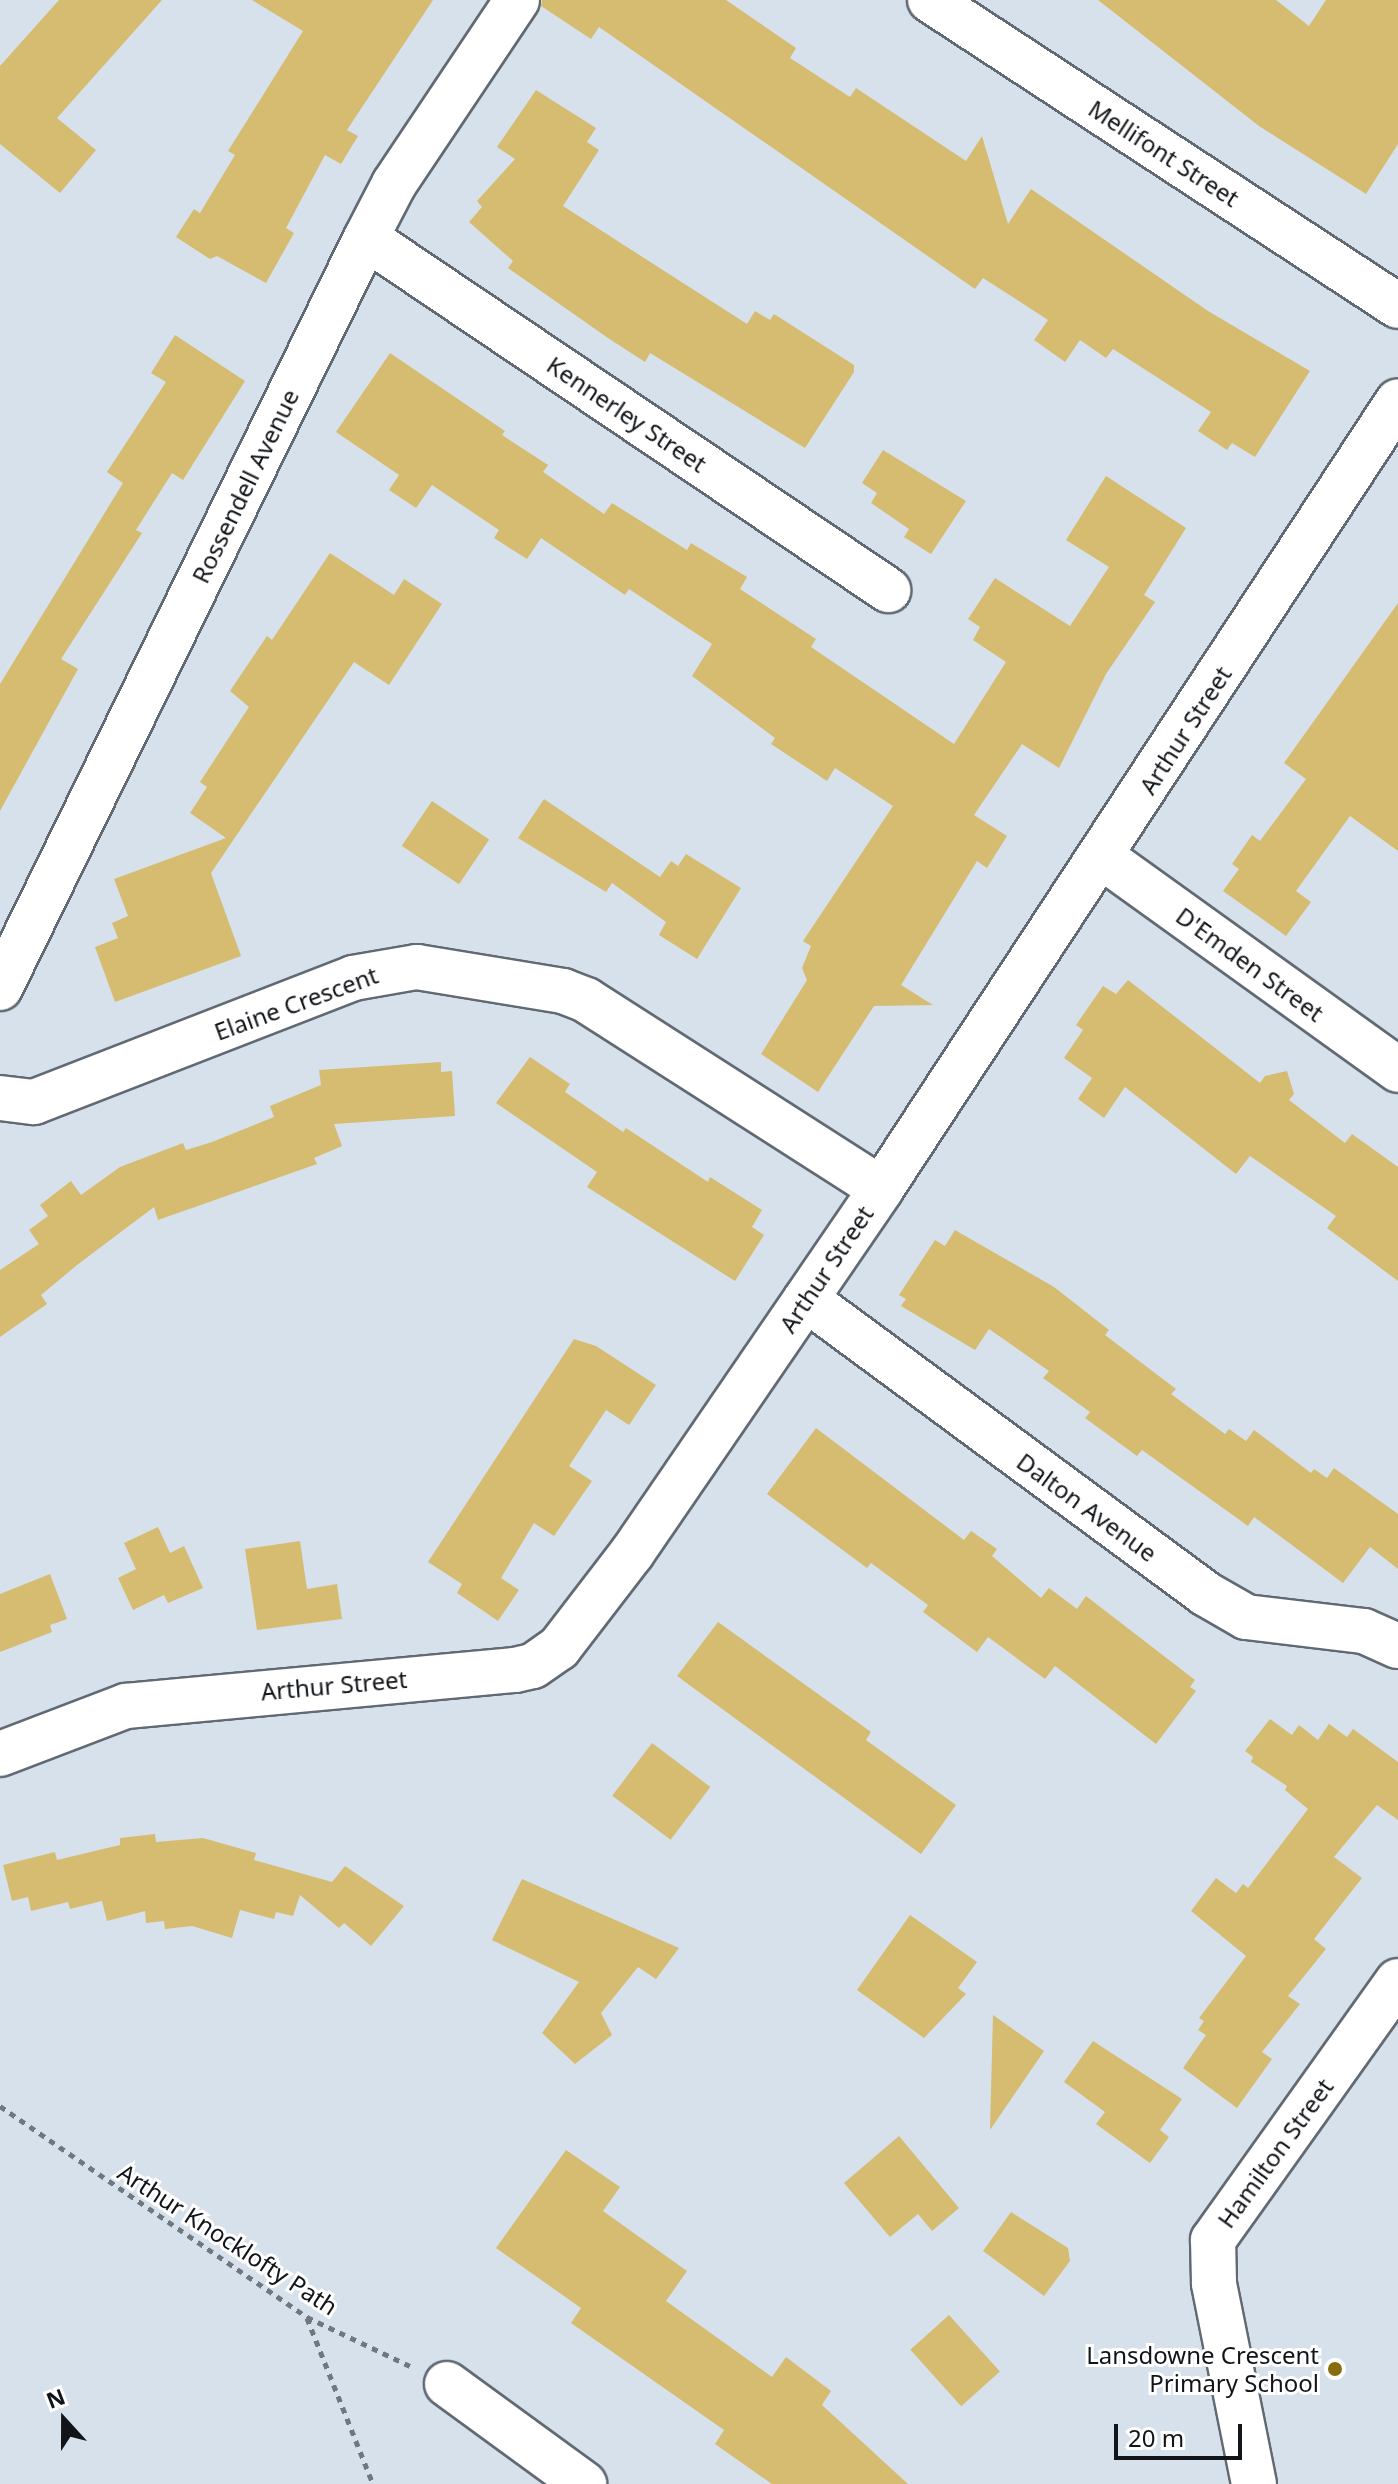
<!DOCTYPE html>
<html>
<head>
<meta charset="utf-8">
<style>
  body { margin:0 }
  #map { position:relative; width:1398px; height:2484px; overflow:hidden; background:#d6e1eb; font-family:"Noto Sans",sans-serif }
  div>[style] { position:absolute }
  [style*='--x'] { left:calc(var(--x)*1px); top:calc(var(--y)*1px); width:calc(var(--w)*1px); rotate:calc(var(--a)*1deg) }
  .building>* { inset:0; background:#d5bc71; transform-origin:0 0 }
  .path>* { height:5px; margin-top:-2.5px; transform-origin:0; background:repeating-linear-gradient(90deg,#70777e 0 6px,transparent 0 12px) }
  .roads { filter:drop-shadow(2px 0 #616a73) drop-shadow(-2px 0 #616a73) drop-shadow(0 2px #616a73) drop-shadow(0 -2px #616a73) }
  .minor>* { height:44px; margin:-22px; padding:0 22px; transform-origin:22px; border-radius:22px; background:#fff }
  .dots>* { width:22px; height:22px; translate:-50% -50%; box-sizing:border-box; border:4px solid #fff; border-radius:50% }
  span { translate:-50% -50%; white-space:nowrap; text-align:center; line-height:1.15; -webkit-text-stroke:6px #fff; paint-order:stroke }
  .street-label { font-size:24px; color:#111418 }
  .poi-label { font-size:24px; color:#111418 }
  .right { translate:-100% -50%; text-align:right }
  .north { position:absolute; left:24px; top:2380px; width:80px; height:80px; -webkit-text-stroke:6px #fff; paint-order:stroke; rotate:339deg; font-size:22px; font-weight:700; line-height:32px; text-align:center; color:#111418 }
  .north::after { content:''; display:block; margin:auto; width:28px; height:36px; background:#111418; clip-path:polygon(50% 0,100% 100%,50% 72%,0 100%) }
  .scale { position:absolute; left:1114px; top:2424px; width:128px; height:36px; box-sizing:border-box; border:4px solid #111418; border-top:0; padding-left:10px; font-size:24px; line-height:28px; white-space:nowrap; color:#111418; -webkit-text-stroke:6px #fff; paint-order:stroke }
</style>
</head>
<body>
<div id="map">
  <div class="building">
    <div style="clip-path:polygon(59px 0,162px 0,57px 118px,96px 150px,60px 193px,0 144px,0 66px)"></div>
    <div style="clip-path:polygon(252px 0,433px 0,347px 130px,358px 136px,341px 164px,325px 155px,286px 228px,294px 233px,266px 283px,217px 256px,210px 259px,176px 237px,194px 209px,200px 213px,235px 155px,228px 151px,303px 31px)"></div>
    <div style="clip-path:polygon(542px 0,726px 0,796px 48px,790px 58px,850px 97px,856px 88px,966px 161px,982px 136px,1008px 224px,1031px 189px,1208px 311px,1310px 371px,1255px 457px,1232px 443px,1227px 450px,1198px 431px,1211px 412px,1113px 349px,1106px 358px,1080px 340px,1065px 362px,1034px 340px,1048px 320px,983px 278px,975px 289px,599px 27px,591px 39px,541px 6px)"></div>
    <div style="clip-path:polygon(1098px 0,1276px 0,1309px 26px,1326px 0,1398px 0,1398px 144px,1366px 194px,1259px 126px)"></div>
    <div style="clip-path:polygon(536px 90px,596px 128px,587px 142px,599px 150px,563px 206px,747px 324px,755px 311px,770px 320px,774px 314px,854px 365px,854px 372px,805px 448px,650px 353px,645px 362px,608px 338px,508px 268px,513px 261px,469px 222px,482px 207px,477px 201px,515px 159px,497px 147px)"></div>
    <div style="clip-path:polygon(175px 335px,245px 381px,183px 480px,172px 473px,136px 530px,142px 533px,61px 659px,78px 669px,0 811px,0 684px,123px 483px,107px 472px,166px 382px,151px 373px)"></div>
    <div style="clip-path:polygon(390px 353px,505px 431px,502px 435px,548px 465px,543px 472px,604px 514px,612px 503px,687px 550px,691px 543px,747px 577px,740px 589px,816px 639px,811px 647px,954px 744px,1006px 662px,973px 640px,980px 627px,968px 619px,995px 578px,1070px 626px,1109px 567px,1066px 540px,1106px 476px,1186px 528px,1144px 595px,1155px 602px,1106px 674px,1059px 768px,1022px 744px,974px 815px,1007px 836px,987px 868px,977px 861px,901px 985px,933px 1005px,874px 1006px,818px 1092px,761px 1054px,807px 980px,802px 968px,811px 946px,803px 941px,893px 806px,835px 768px,827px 781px,771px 744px,775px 738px,692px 676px,712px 644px,629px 589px,625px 595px,541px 538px,527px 559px,494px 538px,499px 530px,432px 485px,416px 508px,389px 490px,399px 475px,336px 432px)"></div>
    <div style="clip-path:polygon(883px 450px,966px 501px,931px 554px,904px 537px,909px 529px,871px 503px,877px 493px,862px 483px)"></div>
    <div style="clip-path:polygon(330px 553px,394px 595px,404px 579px,442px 604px,389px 685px,354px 662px,211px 873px,241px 956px,115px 1002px,95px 947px,118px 938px,112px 923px,128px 916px,114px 879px,226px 838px,190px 813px,207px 787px,200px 782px,249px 707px,230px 691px,267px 636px,272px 640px)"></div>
    <div style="clip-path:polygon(1398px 603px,1398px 851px,1350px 816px,1296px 891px,1311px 902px,1286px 936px,1223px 891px,1239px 869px,1232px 864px,1252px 835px,1260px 841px,1306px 779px,1284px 763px)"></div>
    <div style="clip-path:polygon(544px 799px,660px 877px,671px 861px,678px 866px,686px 854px,741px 888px,697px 959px,659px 935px,666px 922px,612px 883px,606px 892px,518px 838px)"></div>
    <div style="left:432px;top:801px;width:69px;height:54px;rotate:34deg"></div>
    <div style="clip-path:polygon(1128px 980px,1260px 1083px,1265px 1076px,1287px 1071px,1294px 1094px,1289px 1100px,1345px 1143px,1352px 1134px,1398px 1167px,1398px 1281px,1327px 1228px,1336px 1216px,1250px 1156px,1236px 1174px,1125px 1087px,1104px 1118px,1078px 1099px,1092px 1078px,1064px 1058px,1083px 1030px,1076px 1025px,1103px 986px,1116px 994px)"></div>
    <div style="clip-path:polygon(530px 1057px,570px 1084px,565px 1092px,623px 1132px,626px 1128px,708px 1182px,710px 1177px,762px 1210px,752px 1227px,764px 1235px,735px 1281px,587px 1187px,597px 1172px,496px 1103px)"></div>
    <div style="clip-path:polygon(441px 1062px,441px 1072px,452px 1071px,455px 1116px,334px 1124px,342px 1146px,314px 1158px,317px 1164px,158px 1220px,154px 1207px,77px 1265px,41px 1295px,47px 1304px,0 1337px,0 1270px,39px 1244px,29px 1230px,48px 1216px,40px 1205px,71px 1181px,81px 1195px,120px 1167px,183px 1143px,186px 1150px,212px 1142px,274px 1117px,270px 1106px,321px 1085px,319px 1070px)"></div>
    <div style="clip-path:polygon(955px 1230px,1054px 1287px,1109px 1330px,1105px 1335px,1176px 1389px,1171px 1394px,1225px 1434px,1229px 1429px,1246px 1441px,1254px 1430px,1311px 1473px,1314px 1469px,1327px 1478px,1334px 1468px,1398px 1514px,1398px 1569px,1370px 1547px,1343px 1583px,1254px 1517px,1248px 1526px,1142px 1450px,1137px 1456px,1085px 1418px,1090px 1412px,1043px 1378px,1049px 1371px,989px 1329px,975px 1350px,901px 1306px,906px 1299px,899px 1295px,935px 1240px,945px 1246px)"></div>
    <div style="clip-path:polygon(574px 1339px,596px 1346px,656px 1385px,629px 1425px,606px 1410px,569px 1466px,592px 1481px,554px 1536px,534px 1523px,501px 1578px,519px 1590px,498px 1621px,457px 1593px,462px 1584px,428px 1562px)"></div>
    <div style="clip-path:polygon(816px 1428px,964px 1540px,971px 1531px,997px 1549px,992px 1556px,1041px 1598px,1049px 1588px,1077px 1609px,1086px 1596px,1195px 1680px,1190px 1687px,1196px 1691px,1156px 1744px,1055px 1666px,1045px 1679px,988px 1637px,977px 1652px,923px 1612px,928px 1605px,871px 1563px,867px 1568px,767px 1494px)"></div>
    <div style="clip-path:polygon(158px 1527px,170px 1553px,184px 1546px,203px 1588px,168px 1603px,164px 1595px,133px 1610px,118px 1578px,136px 1569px,124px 1543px)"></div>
    <div style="clip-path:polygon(300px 1541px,307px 1589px,337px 1584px,342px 1619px,257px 1630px,245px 1549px)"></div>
    <div style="clip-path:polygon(50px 1574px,67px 1619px,50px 1625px,52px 1632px,0 1652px,0 1594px)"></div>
    <div style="clip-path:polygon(718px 1622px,871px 1732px,866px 1740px,956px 1805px,921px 1854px,677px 1676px)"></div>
    <div style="clip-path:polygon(1270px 1719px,1292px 1735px,1299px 1725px,1318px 1740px,1329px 1724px,1347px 1737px,1353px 1729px,1398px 1762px,1398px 1820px,1377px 1805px,1334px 1857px,1362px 1878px,1314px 1939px,1326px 1949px,1288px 1996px,1300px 2004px,1262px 2052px,1272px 2059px,1237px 2108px,1183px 2068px,1206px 2035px,1198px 2030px,1204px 2021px,1199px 2018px,1246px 1956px,1191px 1911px,1216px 1878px,1236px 1893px,1243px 1884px,1248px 1888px,1308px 1809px,1285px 1790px,1287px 1786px,1251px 1762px,1253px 1757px,1245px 1751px)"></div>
    <div style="left:652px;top:1743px;width:73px;height:66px;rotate:37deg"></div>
    <div style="clip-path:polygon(155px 1834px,156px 1842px,203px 1838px,256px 1853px,254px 1860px,332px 1882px,345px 1866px,404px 1906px,371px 1946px,344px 1923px,339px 1928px,300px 1895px,293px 1916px,276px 1912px,274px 1919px,240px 1910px,232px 1938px,192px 1926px,165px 1929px,164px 1921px,146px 1923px,145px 1911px,107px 1921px,102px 1901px,70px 1909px,68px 1902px,31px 1911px,28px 1897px,12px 1901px,3px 1865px,55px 1852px,57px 1860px,120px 1845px,120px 1838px)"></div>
    <div style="clip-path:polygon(522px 1879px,679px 1948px,656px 1979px,638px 1967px,601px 2013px,612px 2035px,575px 2064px,542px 2033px,579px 1982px,492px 1940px)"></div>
    <div style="clip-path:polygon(910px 1915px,977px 1962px,958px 1988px,966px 1994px,924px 2038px,857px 1990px)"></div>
    <div style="clip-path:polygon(993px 2015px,1044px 2051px,990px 2130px)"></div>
    <div style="clip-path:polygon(1093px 2041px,1182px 2099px,1160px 2130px,1169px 2137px,1150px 2163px,1096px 2124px,1105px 2112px,1064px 2082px)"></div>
    <div style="clip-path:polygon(899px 2136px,959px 2208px,932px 2231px,918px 2214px,890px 2237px,844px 2183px)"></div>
    <div style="clip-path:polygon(566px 2150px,620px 2187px,603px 2211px,687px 2271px,666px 2301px,772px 2377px,786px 2357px,831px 2391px,822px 2405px,908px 2484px,772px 2484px,715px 2444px,724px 2430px,571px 2323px,581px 2308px,496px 2248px)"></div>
    <div style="clip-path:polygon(1011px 2212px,1068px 2248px,1070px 2261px,1044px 2296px,983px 2251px)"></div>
    <div style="left:949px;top:2315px;width:76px;height:52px;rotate:48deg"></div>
  </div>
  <div class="path">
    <div style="--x:0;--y:2106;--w:373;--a:34.5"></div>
    <div style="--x:307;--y:2317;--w:114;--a:25.4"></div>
    <div style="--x:307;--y:2318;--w:179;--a:68.3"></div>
  </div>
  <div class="roads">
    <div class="minor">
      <div style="--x:930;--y:0;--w:559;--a:33.18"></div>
      <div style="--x:366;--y:238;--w:630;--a:33.99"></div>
      <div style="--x:1102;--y:857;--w:365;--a:35.7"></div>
      <div style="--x:0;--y:988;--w:835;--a:-63.99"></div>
      <div style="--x:366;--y:238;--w:61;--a:-62.6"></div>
      <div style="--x:394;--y:184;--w:221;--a:-56.2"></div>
      <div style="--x:0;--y:1098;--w:34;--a:7"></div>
      <div style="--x:34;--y:1102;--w:342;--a:-21.2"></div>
      <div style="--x:353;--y:978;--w:65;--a:-9.8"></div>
      <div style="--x:417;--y:967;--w:148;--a:9.3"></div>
      <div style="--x:563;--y:991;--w:25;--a:21"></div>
      <div style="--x:586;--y:1000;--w:350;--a:32.6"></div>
      <div style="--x:806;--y:1299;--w:497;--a:36.4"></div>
      <div style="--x:1206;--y:1594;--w:46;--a:29.9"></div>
      <div style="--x:1246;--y:1617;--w:119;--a:6.8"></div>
      <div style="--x:1364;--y:1631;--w:37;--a:24"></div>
      <div style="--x:0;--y:1754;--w:135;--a:-20.9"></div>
      <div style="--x:126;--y:1706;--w:391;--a:-5.3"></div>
      <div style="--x:515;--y:1670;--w:18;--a:-13"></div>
      <div style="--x:533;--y:1666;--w:32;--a:-35"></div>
      <div style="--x:559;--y:1648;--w:120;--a:-52.5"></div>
      <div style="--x:632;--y:1553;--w:441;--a:-55.6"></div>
      <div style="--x:881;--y:1189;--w:942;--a:-56.73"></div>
      <div style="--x:447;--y:2384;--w:170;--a:36.1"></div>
      <div style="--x:1254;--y:2484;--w:205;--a:-101.3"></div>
      <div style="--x:1214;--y:2283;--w:43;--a:-91.3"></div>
      <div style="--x:1213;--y:2240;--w:318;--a:-54.5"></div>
    </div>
  </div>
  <div class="dots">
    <div style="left:1335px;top:2369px;background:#876d0b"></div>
  </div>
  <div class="street-label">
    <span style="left:1164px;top:153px;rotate:33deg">Mellifont Street</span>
    <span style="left:627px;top:414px;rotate:34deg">Kennerley Street</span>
    <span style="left:245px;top:486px;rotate:-64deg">Rossendell Avenue</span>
    <span style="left:1185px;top:730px;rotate:-57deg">Arthur Street</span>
    <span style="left:1250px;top:964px;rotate:36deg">D'Emden Street</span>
    <span style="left:296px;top:1003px;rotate:-20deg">Elaine Crescent</span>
    <span style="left:826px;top:1269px;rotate:-56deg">Arthur Street</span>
    <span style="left:1087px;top:1507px;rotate:36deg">Dalton Avenue</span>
    <span style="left:334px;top:1685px;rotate:-5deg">Arthur Street</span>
    <span style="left:1275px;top:2153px;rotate:-54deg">Hamilton Street</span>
    <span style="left:228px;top:2239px;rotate:33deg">Arthur Knocklofty Path</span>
  </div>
  <div class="poi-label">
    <span class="right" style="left:1319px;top:2369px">Lansdowne Crescent<br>Primary School</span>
  </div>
  <div class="north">N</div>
  <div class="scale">20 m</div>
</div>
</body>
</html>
